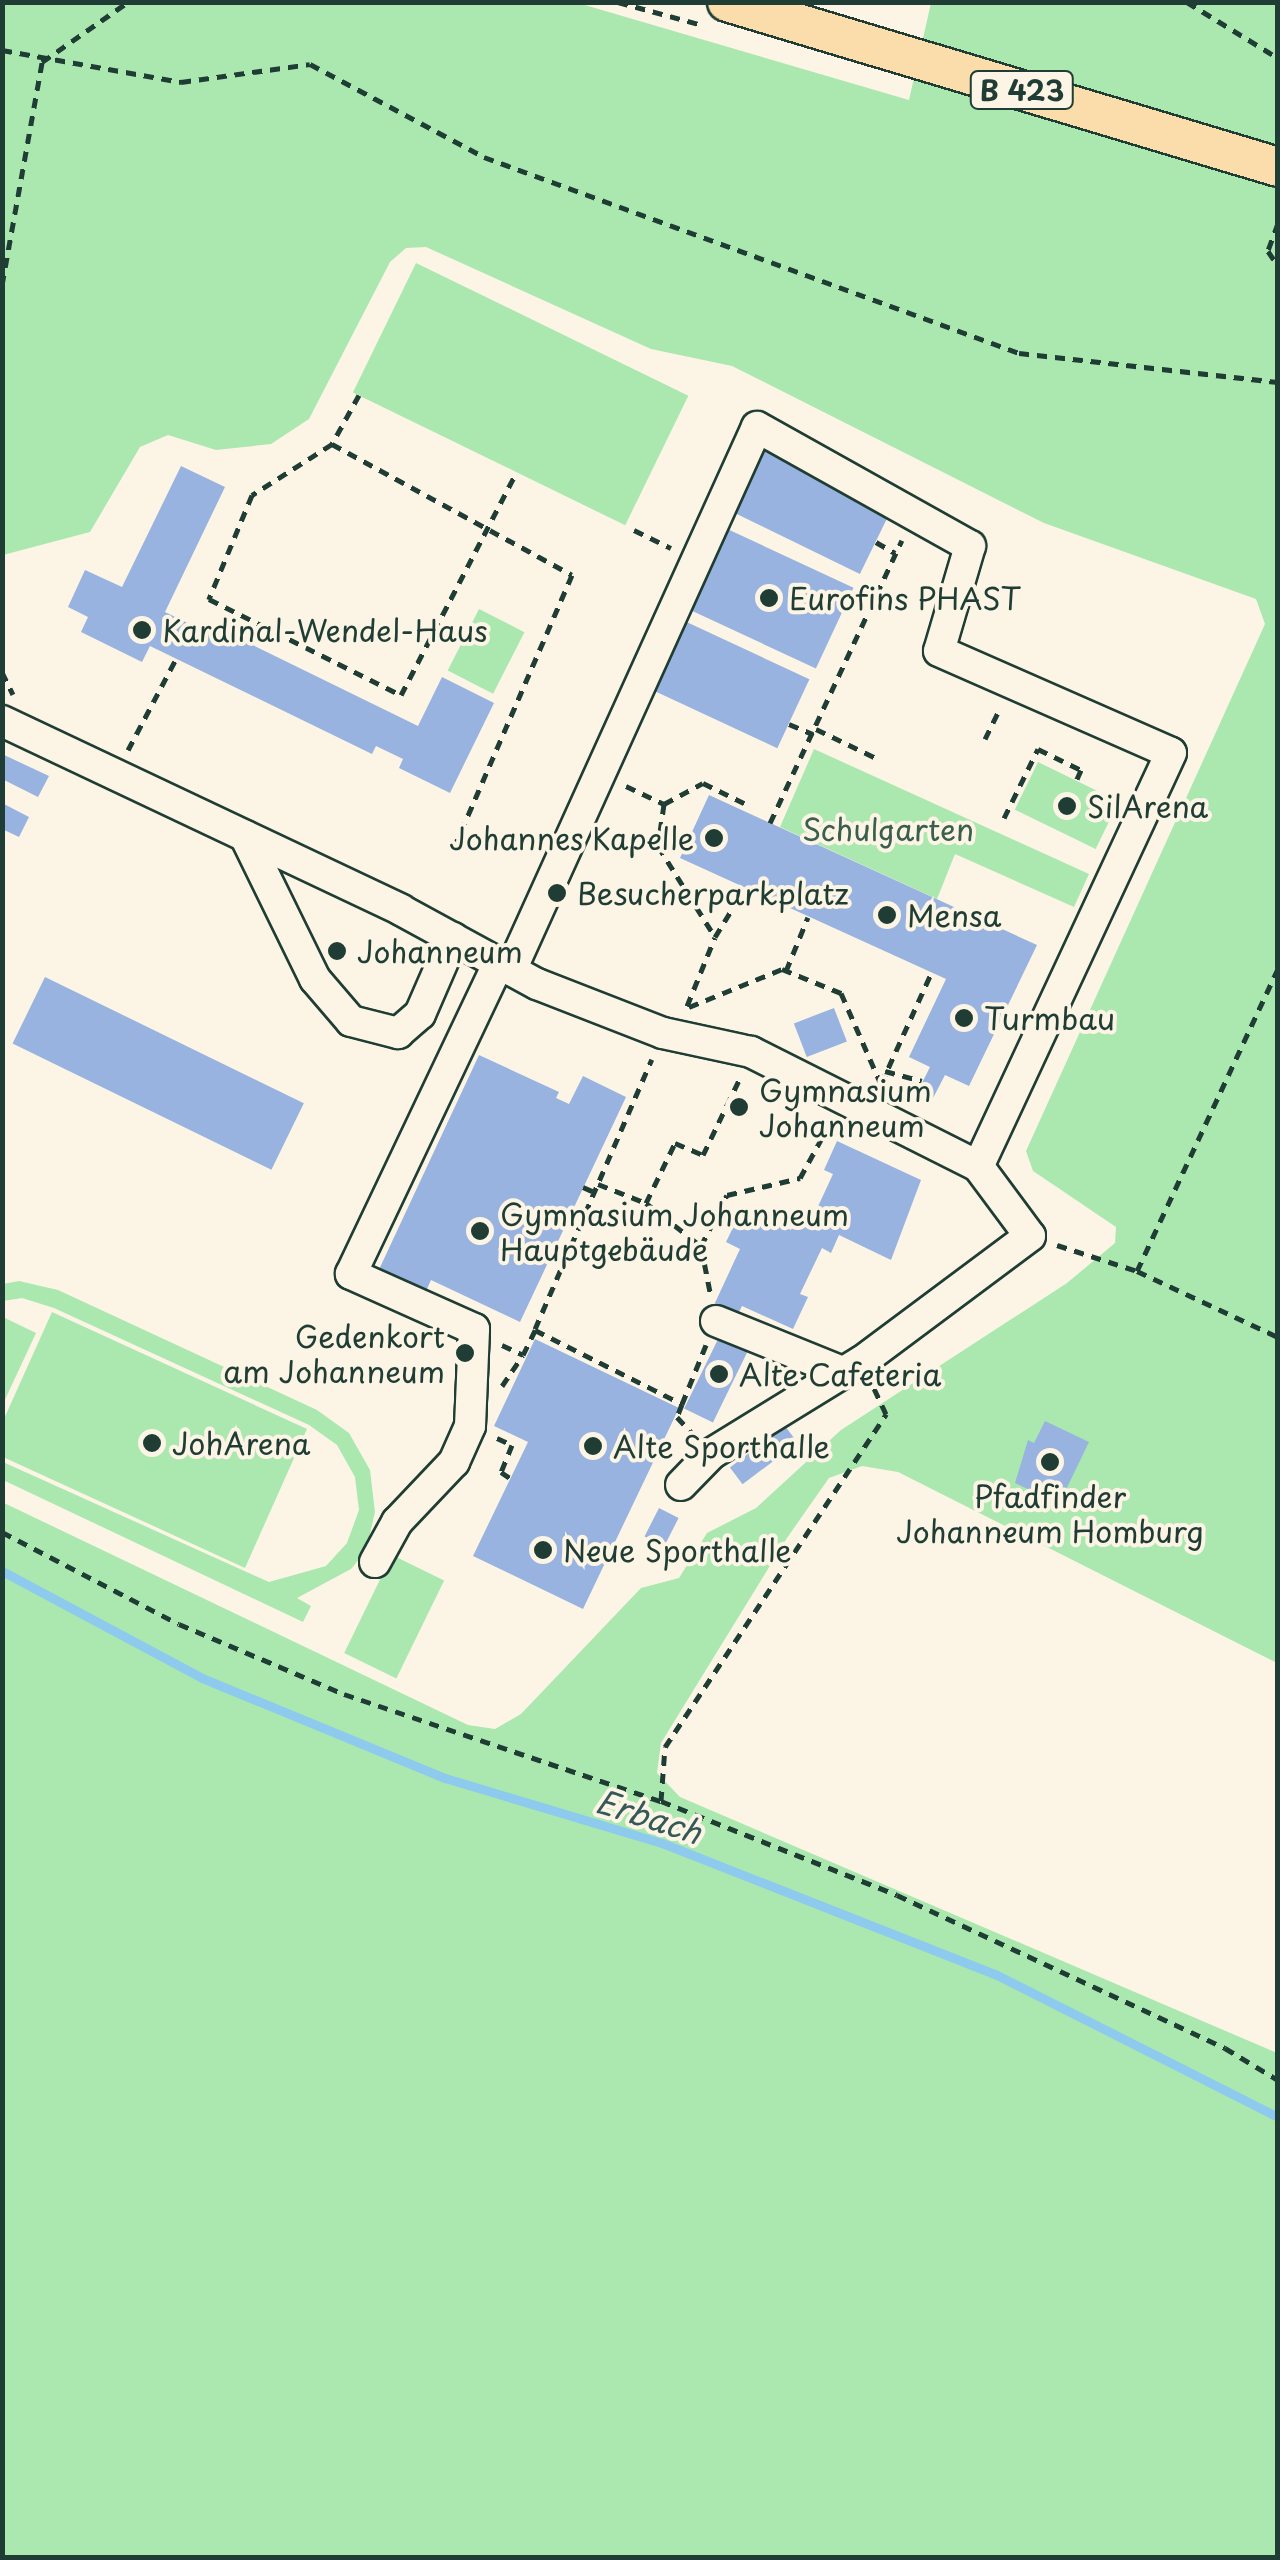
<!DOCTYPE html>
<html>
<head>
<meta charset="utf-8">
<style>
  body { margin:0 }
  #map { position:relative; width:1280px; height:2560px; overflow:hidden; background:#fcf5e5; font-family:"Playpen Sans",sans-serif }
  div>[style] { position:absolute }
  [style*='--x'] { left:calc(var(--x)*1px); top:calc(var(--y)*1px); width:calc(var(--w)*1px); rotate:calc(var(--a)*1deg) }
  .green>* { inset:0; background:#aae8b0; transform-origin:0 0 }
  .stream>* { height:9px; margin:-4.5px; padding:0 4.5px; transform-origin:4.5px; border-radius:4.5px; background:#8dcaed }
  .building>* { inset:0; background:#98b3df; transform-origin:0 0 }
  .path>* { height:5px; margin-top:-2.5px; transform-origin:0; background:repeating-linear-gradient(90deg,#1f3d34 0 10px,transparent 0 18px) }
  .roads { filter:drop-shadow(2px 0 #1f3d34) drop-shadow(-2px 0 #1f3d34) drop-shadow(0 2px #1f3d34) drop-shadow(0 -2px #1f3d34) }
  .minor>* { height:30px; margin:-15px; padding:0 15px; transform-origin:15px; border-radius:15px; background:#fcf5e5 }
  .major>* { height:38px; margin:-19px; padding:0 19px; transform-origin:19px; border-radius:19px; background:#faddab }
  .dots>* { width:28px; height:28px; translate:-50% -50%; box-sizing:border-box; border:5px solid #fcf5e5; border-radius:50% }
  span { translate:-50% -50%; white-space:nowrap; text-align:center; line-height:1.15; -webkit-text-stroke:8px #fcf5e5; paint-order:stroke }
  .shield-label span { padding:2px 8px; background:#fcf5e5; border:2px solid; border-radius:8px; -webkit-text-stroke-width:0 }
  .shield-label { font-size:28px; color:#1f3d34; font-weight:700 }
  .poi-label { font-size:30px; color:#1f3d34 }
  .left { translate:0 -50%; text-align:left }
  .right { translate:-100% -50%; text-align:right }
  .park-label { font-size:30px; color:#3b5f4d }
  .water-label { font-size:32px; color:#355959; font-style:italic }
  .frame { position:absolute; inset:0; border:5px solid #1f3d34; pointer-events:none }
</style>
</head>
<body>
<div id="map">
  <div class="green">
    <div style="clip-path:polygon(3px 3px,578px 3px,909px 100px,931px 3px,1277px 3px,1277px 1663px,898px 1472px,862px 1466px,829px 1478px,787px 1538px,661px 1743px,657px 1773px,680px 1797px,1277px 2053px,1277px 2557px,3px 2557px,2px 1502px,468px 1725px,495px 1729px,521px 1714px,641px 1588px,679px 1578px,707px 1533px,756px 1508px,841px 1430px,1067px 1283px,1115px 1243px,1116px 1227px,1033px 1171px,1026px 1151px,1265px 624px,1256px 599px,1044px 523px,732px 366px,651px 349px,426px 247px,406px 248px,390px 262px,309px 419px,271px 444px,216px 450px,168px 435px,140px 447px,90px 532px,3px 555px)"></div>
    <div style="left:416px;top:263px;width:303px;height:144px;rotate:26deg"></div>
    <div style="left:479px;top:609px;width:51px;height:69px;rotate:27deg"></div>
    <div style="clip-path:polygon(814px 749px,1089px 874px,1074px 907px,955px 854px,937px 899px,780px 827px)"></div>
    <div style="left:1038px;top:762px;width:90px;height:53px;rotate:26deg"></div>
    <div style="clip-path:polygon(19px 1281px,58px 1290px,317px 1410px,349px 1433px,370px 1470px,375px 1512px,366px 1551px,351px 1569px,297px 1598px,311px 1606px,303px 1622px,3px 1480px,3px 1462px,269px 1582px,326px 1566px,347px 1543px,359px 1510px,355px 1477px,337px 1445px,309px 1425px,54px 1308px,22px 1298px,3px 1301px,3px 1284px)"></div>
    <div style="clip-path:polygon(52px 1312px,307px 1429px,245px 1568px,3px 1457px,3px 1421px)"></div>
    <div style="clip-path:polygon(3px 1317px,36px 1333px,3px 1404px)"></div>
    <div style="left:392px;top:1555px;width:58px;height:109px;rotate:26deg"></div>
  </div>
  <div class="stream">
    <div style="--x:2;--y:1571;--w:227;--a:28.1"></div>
    <div style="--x:202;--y:1678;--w:263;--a:22.4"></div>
    <div style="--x:445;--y:1778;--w:227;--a:16.7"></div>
    <div style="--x:662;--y:1843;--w:358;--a:21.5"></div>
    <div style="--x:995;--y:1974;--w:317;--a:26.8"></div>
  </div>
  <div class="building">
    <div style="left:762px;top:444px;width:145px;height:74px;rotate:26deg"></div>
    <div style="clip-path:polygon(181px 466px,225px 487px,165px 612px,214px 636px,218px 628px,418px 726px,442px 677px,494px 703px,450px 793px,399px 768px,403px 759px,376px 746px,372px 754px,150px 646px,142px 662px,81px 632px,88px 617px,68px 607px,85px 570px,122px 587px)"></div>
    <div style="left:723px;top:527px;width:144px;height:89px;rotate:25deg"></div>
    <div style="left:678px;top:618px;width:145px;height:76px;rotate:25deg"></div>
    <div style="clip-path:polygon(2px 754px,49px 776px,38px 797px,2px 779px)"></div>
    <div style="clip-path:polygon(709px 795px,1037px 945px,969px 1086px,945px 1075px,931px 1102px,916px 1095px,930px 1067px,909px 1057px,946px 979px,680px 858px)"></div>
    <div style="clip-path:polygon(2px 803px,29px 817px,19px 837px,2px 829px)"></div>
    <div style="left:45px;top:977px;width:288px;height:74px;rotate:26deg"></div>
    <div style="left:834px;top:1008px;width:36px;height:43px;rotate:69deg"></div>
    <div style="clip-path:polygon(479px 1055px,559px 1092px,556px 1098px,569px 1104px,583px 1076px,626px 1097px,520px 1322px,431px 1280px,423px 1298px,376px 1276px)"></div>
    <div style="clip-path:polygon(837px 1141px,921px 1180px,891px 1260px,839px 1235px,831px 1253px,822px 1248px,800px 1294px,808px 1297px,793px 1329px,742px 1306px,737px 1316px,714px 1305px,740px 1249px,726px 1242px,743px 1207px,791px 1230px,796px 1220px,809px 1226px,833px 1174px,824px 1170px)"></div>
    <div style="left:721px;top:1333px;width:32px;height:84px;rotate:26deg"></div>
    <div style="clip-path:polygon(535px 1339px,679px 1408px,583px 1609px,473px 1556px,528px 1442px,494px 1426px)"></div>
    <div style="clip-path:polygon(1045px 1421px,1089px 1442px,1059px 1504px,1015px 1483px,1028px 1440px,1034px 1443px)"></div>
    <div style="left:785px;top:1426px;width:21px;height:69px;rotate:53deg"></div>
    <div style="left:659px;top:1508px;width:22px;height:32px;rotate:27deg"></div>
  </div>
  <div class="path">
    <div style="--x:618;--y:2;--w:87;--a:15.3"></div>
    <div style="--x:1187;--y:2;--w:107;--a:31.6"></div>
    <div style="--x:2;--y:50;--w:182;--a:10.1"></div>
    <div style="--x:181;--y:82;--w:130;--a:-7.9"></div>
    <div style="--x:310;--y:64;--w:197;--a:28.1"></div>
    <div style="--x:484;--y:157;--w:570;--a:20.12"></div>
    <div style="--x:1019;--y:353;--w:261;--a:6.4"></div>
    <div style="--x:1278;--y:223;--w:30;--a:110"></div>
    <div style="--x:1268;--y:251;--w:18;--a:56"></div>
    <div style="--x:2;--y:285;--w:227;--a:-79.8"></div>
    <div style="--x:42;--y:62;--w:105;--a:-34.9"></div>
    <div style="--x:359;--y:395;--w:56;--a:118.9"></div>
    <div style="--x:332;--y:444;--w:273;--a:28.6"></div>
    <div style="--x:572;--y:575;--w:294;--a:113.4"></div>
    <div style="--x:332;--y:444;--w:95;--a:147.5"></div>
    <div style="--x:252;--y:495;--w:113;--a:112.5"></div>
    <div style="--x:209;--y:599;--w:215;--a:26.6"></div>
    <div style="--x:401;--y:695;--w:248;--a:-62.6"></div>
    <div style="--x:634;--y:530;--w:41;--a:25.9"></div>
    <div style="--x:876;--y:542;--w:22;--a:30"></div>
    <div style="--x:2;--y:672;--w:25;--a:64"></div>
    <div style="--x:789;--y:724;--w:26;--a:23"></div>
    <div style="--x:816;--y:729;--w:69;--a:25.8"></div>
    <div style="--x:985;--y:739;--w:32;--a:-64"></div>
    <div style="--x:128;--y:750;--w:103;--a:-62.2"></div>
    <div style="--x:626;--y:786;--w:42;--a:25.3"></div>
    <div style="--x:664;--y:804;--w:42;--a:98.1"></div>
    <div style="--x:658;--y:846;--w:107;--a:57.9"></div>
    <div style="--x:664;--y:804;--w:44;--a:-28.3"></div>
    <div style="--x:703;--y:783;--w:46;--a:26"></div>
    <div style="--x:1004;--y:818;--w:77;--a:-63.8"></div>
    <div style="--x:1038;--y:749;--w:48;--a:26"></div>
    <div style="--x:1081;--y:770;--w:12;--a:114"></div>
    <div style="--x:770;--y:823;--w:312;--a:-65"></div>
    <div style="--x:786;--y:971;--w:58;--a:-67.8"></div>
    <div style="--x:687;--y:1006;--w:74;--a:-67.9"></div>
    <div style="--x:715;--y:937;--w:57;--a:-58.5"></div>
    <div style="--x:689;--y:1007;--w:100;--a:-22.2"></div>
    <div style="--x:782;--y:969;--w:64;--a:22.1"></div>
    <div style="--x:841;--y:993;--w:99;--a:66.3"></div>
    <div style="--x:885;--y:1071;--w:38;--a:15"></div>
    <div style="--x:881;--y:1084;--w:121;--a:-65.6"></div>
    <div style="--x:598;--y:1184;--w:52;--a:21.6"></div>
    <div style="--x:646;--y:1203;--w:70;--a:38"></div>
    <div style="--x:701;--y:1246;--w:52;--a:78.9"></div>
    <div style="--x:583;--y:1187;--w:12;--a:24"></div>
    <div style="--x:646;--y:1203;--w:67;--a:-64.2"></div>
    <div style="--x:675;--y:1143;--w:30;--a:23"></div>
    <div style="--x:703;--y:1155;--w:85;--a:-64.3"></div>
    <div style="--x:1057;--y:1245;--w:84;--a:18"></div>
    <div style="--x:1137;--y:1271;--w:156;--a:25.1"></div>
    <div style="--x:701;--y:1246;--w:57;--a:-63"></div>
    <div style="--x:727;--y:1195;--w:75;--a:-13.1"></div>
    <div style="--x:800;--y:1178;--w:60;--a:-61.3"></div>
    <div style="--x:1137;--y:1271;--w:333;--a:-65"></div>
    <div style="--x:535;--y:1329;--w:294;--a:-66.6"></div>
    <div style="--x:502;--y:1345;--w:23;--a:25"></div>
    <div style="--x:523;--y:1355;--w:28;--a:-64"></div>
    <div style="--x:535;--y:1330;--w:165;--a:26.7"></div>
    <div style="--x:682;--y:1404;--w:64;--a:-67.9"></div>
    <div style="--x:502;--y:1386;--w:37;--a:-56"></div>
    <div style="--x:682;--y:1404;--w:14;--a:111"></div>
    <div style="--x:677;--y:1417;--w:23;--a:47"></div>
    <div style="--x:497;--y:1438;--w:17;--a:25"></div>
    <div style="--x:512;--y:1445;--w:29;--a:112"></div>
    <div style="--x:501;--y:1472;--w:11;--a:34"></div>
    <div style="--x:2;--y:1532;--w:199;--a:27.5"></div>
    <div style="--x:179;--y:1624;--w:179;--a:23"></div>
    <div style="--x:344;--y:1694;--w:335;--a:18.7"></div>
    <div style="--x:661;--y:1801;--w:254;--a:21.7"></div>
    <div style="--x:897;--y:1895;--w:362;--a:25"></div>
    <div style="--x:1225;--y:2048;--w:62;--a:31.1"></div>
    <div style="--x:661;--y:1801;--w:54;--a:-85.8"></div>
    <div style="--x:665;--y:1747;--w:400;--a:-56.4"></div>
    <div style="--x:886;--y:1414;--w:29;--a:-115"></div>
  </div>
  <div class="roads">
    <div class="minor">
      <div style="--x:2;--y:721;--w:441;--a:25.3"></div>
      <div style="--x:401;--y:910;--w:155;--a:28.6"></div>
      <div style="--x:537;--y:984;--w:135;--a:21.3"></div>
      <div style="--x:663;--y:1033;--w:90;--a:12.2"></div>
      <div style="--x:751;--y:1052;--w:254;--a:26.7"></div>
      <div style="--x:978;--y:1166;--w:87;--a:53.4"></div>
      <div style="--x:1030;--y:1236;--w:209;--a:143.3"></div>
      <div style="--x:862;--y:1361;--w:177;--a:148.4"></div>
      <div style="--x:711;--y:1454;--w:43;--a:134.1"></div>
      <div style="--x:245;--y:836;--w:159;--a:63.9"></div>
      <div style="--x:315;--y:979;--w:55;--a:49.4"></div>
      <div style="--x:351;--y:1021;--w:49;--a:14.3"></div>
      <div style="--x:398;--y:1033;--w:29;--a:-41"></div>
      <div style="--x:420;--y:1014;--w:83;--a:-66.5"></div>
      <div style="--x:511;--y:970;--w:596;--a:-65.63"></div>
      <div style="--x:757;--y:427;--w:244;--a:29.2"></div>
      <div style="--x:970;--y:546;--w:109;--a:106.4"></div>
      <div style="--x:939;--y:651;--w:253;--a:23.7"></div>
      <div style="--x:1171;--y:753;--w:456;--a:115"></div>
      <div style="--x:716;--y:1321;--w:136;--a:22"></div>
      <div style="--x:375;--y:1562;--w:46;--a:-61.2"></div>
      <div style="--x:397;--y:1522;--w:83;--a:-46.5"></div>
      <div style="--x:454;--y:1462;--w:39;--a:-66"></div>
      <div style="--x:470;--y:1426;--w:97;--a:-87.6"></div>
      <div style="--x:474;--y:1329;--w:135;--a:-155.9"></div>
      <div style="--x:351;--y:1274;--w:344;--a:-64.6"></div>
    </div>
    <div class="major">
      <div style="--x:727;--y:2;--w:575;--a:16.67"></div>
    </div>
  </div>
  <div class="dots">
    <div style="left:769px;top:598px;background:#1f3d34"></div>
    <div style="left:142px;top:630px;background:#1f3d34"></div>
    <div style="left:1067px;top:806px;background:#1f3d34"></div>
    <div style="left:714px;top:838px;background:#1f3d34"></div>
    <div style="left:557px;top:893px;background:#1f3d34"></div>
    <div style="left:887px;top:915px;background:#1f3d34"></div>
    <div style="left:337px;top:951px;background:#1f3d34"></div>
    <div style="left:964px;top:1018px;background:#1f3d34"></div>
    <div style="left:739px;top:1107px;background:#1f3d34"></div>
    <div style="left:480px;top:1231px;background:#1f3d34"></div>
    <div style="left:465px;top:1353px;background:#1f3d34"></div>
    <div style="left:719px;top:1374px;background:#1f3d34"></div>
    <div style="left:152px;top:1443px;background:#1f3d34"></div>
    <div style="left:593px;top:1446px;background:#1f3d34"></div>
    <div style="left:1050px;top:1462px;background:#1f3d34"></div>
    <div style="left:543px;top:1550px;background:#1f3d34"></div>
  </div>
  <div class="shield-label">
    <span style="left:1022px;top:90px">B 423</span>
  </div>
  <div class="poi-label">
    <span class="left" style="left:789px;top:598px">Eurofins PHAST</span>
    <span class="left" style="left:162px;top:630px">Kardinal-Wendel-Haus</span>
    <span class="left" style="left:1087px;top:806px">SilArena</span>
    <span class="right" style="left:694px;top:838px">Johannes Kapelle</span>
    <span class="left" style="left:577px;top:893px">Besucherparkplatz</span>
    <span class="left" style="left:907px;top:915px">Mensa</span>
    <span class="left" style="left:357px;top:951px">Johanneum</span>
    <span class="left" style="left:984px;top:1018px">Turmbau</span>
    <span class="left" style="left:759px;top:1107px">Gymnasium<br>Johanneum</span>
    <span class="left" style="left:500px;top:1231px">Gymnasium Johanneum<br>Hauptgebäude</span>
    <span class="right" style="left:445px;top:1353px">Gedenkort<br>am Johanneum</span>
    <span class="left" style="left:739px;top:1374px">Alte Cafeteria</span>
    <span class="left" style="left:172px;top:1443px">JohArena</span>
    <span class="left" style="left:613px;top:1446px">Alte Sporthalle</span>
    <span style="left:1050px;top:1513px">Pfadfinder<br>Johanneum Homburg</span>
    <span class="left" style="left:563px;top:1550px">Neue Sporthalle</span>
  </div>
  <div class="park-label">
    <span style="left:888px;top:829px">Schulgarten</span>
  </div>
  <div class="water-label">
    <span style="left:649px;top:1816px;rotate:18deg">Erbach</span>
  </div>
  <div class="frame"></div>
</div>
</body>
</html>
